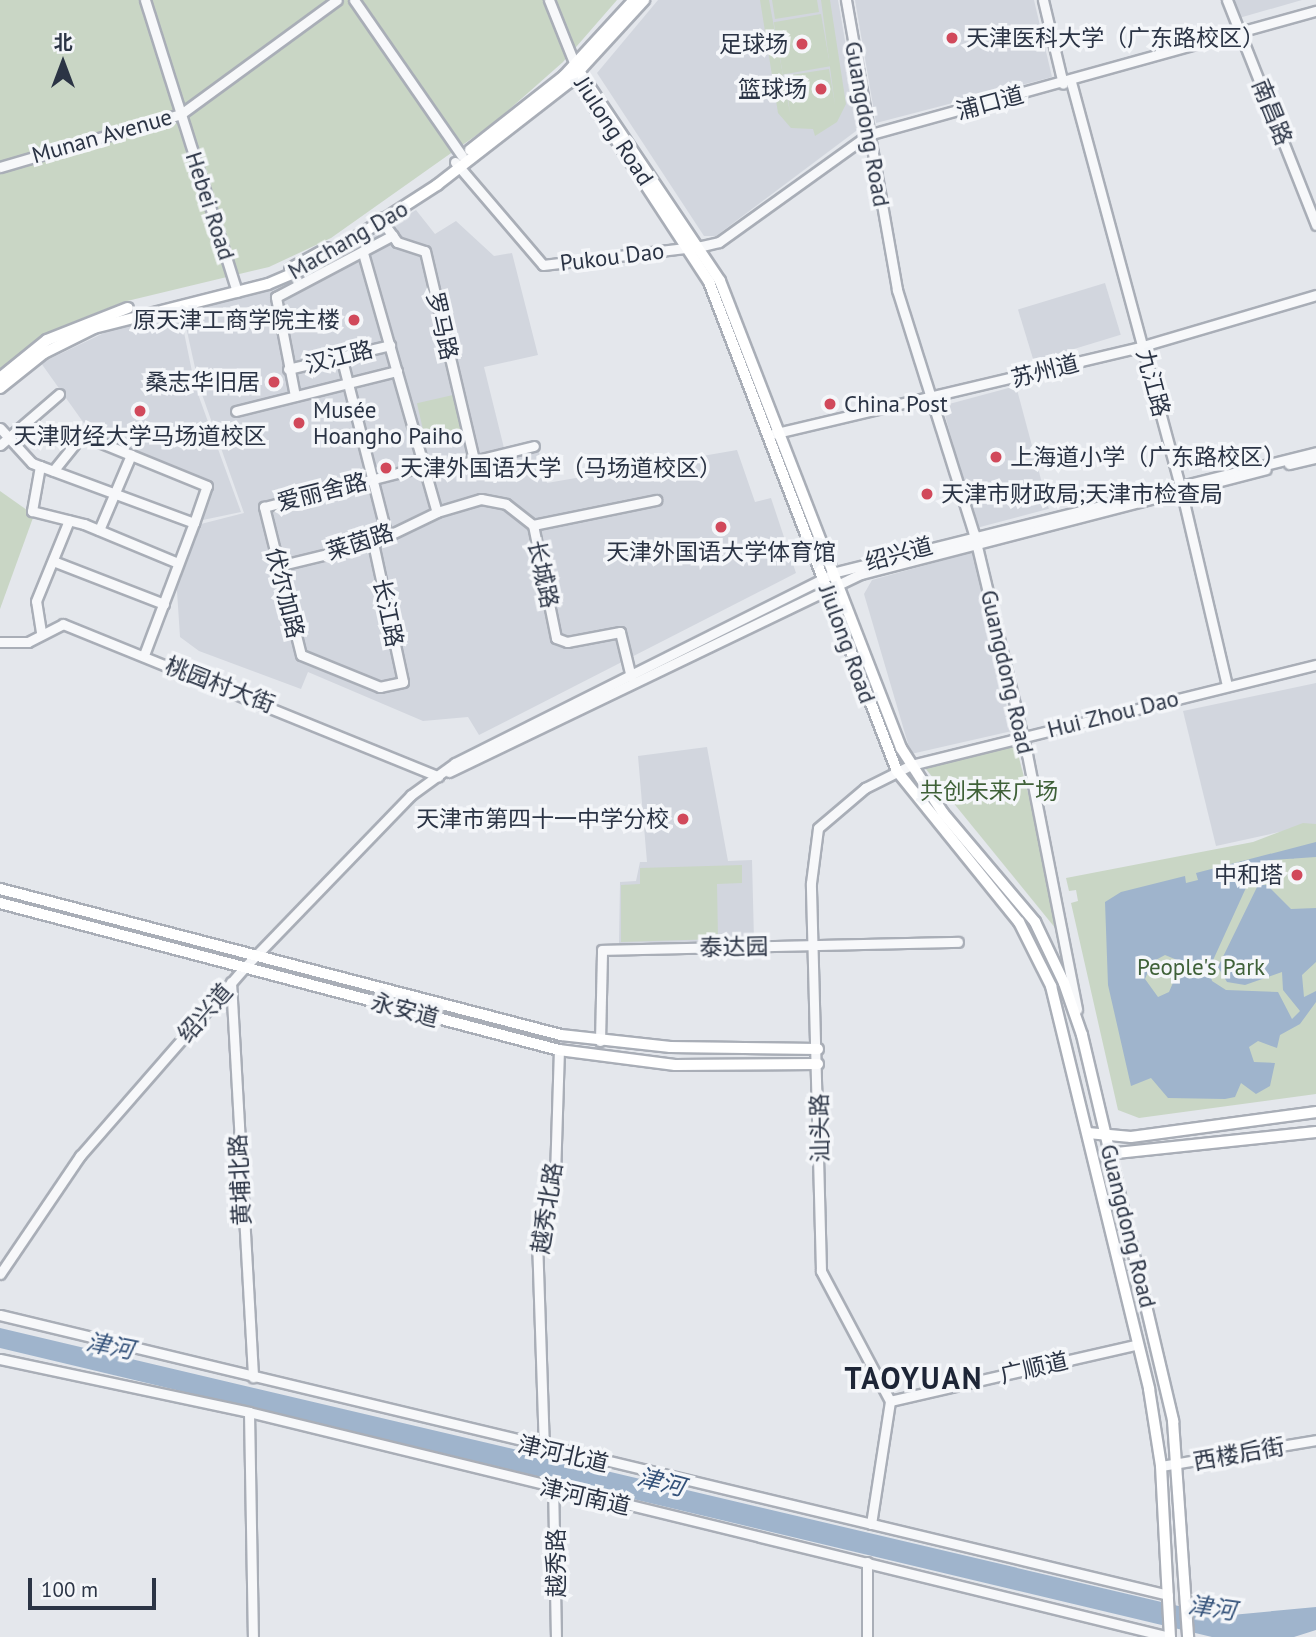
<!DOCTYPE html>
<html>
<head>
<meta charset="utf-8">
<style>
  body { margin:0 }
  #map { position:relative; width:1316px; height:1637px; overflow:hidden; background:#e4e7ec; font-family:"PT Sans","Noto Sans SC",sans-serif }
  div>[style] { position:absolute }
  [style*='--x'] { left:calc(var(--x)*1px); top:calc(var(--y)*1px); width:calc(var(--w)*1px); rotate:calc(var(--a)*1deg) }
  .built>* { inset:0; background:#d2d6de; transform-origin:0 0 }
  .green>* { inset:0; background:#c9d6c5; transform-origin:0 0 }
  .water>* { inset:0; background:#9fb4cc }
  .roads { filter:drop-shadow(2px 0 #a9aeb7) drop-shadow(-2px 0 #a9aeb7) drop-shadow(0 2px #a9aeb7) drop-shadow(0 -2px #a9aeb7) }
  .minor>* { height:9px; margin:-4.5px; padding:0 4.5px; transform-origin:4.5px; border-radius:4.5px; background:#f7f8fa }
  .major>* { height:10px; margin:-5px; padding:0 5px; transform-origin:5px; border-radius:5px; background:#fff }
  .dots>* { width:19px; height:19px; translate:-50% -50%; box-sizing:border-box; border:4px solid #f4f6f9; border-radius:50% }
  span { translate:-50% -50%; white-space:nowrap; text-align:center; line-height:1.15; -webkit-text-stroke:7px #f4f6f9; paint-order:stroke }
  .poi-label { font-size:23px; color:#2b3445 }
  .left { translate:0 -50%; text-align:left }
  .right { translate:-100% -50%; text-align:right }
  .street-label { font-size:23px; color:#2b3445 }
  .park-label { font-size:23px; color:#3f6138 }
  .water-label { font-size:24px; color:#34527a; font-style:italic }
  .district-label { font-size:30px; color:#1d2536; font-weight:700; letter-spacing:2px }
  .north { position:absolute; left:28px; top:28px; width:70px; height:70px; -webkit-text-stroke:5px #f4f6f9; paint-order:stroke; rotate:0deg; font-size:19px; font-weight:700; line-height:28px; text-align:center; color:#2b3445 }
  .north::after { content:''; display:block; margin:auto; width:24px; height:32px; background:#2b3445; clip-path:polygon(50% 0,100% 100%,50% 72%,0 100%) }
  .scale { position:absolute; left:28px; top:1578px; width:128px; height:32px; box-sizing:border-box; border:4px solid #2b3445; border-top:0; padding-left:9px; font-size:21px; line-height:24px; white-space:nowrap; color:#2b3445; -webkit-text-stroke:5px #f4f6f9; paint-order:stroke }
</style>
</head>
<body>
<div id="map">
  <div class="built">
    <div style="clip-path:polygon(658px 0,838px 0,860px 128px,716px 236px,704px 236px,597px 73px)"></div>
    <div style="clip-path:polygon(855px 0,1034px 0,1052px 77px,876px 123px)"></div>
    <div style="clip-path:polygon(1234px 0,1302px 0,1239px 18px)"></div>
    <div style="clip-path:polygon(416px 210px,435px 234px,456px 221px,494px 256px,512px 253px,538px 355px,484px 367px,504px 448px,536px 441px,547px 483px,737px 450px,755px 502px,771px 498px,796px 573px,479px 735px,468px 717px,423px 721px,308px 672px,301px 689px,199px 651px,180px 637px,176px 576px,197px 525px,244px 513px,199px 386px,183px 313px,307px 277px)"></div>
    <div style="left:1105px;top:283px;width:54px;height:91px;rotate:73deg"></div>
    <div style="clip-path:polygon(180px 313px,195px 386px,241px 512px,198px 521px,211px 485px,93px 436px,41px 363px,106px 332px)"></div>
    <div style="left:1016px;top:386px;width:127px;height:76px;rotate:75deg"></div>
    <div style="clip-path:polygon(973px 552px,1012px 731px,911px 754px,864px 594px,872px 580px)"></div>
    <div style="clip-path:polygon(1316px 683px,1316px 824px,1216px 846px,1183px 711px)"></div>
    <div style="clip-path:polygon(707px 747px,728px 861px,752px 860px,754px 940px,619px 944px,620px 882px,636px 881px,640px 862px,647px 862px,638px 756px)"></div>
  </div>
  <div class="green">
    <div style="clip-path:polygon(0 0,617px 0,563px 62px,495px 122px,331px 238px,269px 267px,123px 302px,53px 330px,0 369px)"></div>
    <div style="clip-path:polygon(760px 0,769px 0,790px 113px,785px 76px,829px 69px,835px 105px,821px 0,830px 0,846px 104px,837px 122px,815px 136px,813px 129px,791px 128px,778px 113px)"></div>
    <div style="clip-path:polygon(772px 0,817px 0,819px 12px,775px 19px)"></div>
    <div style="left:821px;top:14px;width:53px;height:48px;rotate:80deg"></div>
    <div style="left:453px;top:395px;width:44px;height:37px;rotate:77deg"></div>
    <div style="clip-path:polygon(0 491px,34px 515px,0 609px)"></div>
    <div style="clip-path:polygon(1016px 746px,1045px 859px,1056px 929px,925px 768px)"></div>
    <div style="clip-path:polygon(1303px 823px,1316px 824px,1316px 1094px,1139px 1118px,1118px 1110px,1071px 903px,1078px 901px,1076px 890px,1069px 891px,1066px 878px,1253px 842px)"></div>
    <div style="clip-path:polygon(742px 865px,742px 883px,717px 884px,718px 939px,621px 942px,621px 885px,640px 884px,640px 868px)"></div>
  </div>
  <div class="water">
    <div style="clip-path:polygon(evenodd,1316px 842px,1316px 857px,1272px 860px,1250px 879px,1209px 969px,1212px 981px,1226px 990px,1278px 992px,1292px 1019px,1300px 1011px,1283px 990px,1282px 972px,1245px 985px,1227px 982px,1218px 967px,1258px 885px,1267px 885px,1291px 909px,1316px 908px,1316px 962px,1302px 975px,1304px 997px,1316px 991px,1316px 1002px,1300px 1024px,1280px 1035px,1277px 1048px,1258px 1041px,1249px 1047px,1254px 1062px,1275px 1063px,1270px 1086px,1256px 1094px,1241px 1083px,1235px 1097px,1225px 1099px,1168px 1098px,1151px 1078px,1131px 1086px,1108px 985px,1105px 902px,1121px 892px,1185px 876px,1186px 883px,1198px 880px,1196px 873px,1316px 842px,1165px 955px,1182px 962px,1169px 992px,1158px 997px,1145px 979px,1152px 962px,1165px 955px)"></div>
    <div style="clip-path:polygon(0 1328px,1221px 1616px,1316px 1607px,1316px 1630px,1294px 1637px,1212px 1637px,0 1348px)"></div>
  </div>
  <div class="roads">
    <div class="minor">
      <div style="--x:145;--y:0;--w:306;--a:72.5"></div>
      <div style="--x:354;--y:0;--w:190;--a:55.3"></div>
      <div style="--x:549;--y:0;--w:70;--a:68.2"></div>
      <div style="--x:846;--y:0;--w:294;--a:80"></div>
      <div style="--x:897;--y:290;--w:256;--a:72.5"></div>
      <div style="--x:974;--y:534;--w:226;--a:76.5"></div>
      <div style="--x:1027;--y:754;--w:260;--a:78.9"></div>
      <div style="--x:1043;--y:0;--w:86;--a:76.6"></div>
      <div style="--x:1227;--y:0;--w:242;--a:68.4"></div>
      <div style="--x:1071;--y:82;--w:417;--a:74.9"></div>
      <div style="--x:1180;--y:485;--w:206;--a:76.8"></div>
      <div style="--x:455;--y:162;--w:135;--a:49.5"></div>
      <div style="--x:543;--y:265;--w:160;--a:-6.8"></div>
      <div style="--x:702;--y:246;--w:17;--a:-13"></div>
      <div style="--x:719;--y:242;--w:183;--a:-35.7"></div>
      <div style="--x:868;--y:135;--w:465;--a:-15.5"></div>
      <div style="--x:0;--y:167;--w:189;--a:-16.3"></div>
      <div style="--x:181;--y:114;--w:193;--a:-36.2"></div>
      <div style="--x:379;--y:217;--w:31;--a:54"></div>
      <div style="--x:397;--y:242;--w:29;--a:18"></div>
      <div style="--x:425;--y:251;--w:215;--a:76.8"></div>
      <div style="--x:363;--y:253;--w:269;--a:74.1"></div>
      <div style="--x:437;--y:512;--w:46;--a:-16.5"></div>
      <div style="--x:481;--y:499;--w:25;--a:11"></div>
      <div style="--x:506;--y:504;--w:34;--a:38"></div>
      <div style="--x:533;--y:525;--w:115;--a:78.5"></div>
      <div style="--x:556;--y:638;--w:12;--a:20"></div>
      <div style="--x:567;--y:642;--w:54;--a:-10.7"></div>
      <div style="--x:620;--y:632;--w:46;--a:76.3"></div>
      <div style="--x:341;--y:356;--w:182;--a:75.7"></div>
      <div style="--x:288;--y:369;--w:105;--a:-13.2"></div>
      <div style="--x:295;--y:396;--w:101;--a:-100.9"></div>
      <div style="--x:276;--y:297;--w:132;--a:-27.9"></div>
      <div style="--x:236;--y:411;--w:166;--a:-14"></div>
      <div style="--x:0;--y:428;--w:47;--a:47.6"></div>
      <div style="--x:32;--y:463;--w:9;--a:21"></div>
      <div style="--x:40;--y:466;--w:164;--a:20.3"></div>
      <div style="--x:194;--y:523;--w:39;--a:-71"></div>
      <div style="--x:207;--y:486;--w:135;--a:-157.8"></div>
      <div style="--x:82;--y:435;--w:46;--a:128.9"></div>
      <div style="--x:772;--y:434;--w:381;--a:-13.3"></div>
      <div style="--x:1143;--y:346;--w:180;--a:-16.4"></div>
      <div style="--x:0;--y:445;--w:78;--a:-40.8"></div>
      <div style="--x:1289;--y:464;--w:28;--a:-13"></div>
      <div style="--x:40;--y:466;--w:46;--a:100.1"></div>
      <div style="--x:32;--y:511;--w:54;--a:14"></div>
      <div style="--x:84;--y:524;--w:102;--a:22.5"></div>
      <div style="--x:428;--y:472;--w:109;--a:-13.8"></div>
      <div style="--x:533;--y:525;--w:126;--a:-11.5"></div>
      <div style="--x:99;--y:530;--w:82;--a:-66.9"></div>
      <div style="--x:373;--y:543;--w:142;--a:77.8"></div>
      <div style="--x:403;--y:682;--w:24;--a:168"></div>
      <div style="--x:380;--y:687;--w:85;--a:-157.9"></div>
      <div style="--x:301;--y:655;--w:153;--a:-104"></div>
      <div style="--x:264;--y:507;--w:162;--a:-14.3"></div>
      <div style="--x:53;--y:561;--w:119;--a:21.2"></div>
      <div style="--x:278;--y:566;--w:98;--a:-13.6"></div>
      <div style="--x:373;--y:543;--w:71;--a:-25.8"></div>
      <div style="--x:41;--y:632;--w:31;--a:-99"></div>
      <div style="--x:36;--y:601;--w:87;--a:-67.8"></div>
      <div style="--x:0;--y:642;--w:28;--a:0"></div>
      <div style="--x:28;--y:642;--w:39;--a:-27"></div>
      <div style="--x:63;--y:624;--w:405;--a:22.1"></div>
      <div style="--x:144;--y:655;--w:141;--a:-69.3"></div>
      <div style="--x:449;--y:772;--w:457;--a:-25.7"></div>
      <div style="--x:861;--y:574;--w:418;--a:-14.5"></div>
      <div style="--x:231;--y:982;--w:396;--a:86.8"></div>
      <div style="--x:600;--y:1041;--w:91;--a:-88.7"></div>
      <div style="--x:602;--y:950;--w:356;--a:-1.3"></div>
      <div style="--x:0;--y:1274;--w:143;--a:-55.9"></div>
      <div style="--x:80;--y:1156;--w:249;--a:-48.9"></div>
      <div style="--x:244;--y:968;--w:240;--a:-46"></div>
      <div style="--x:411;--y:795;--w:54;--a:-36"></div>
      <div style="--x:455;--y:763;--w:426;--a:-26.6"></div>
      <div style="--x:836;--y:572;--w:495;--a:-14"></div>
      <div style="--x:0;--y:1315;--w:1201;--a:13.48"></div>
      <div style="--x:0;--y:1359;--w:255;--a:12"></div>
      <div style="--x:249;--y:1412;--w:948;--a:13.73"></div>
      <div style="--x:890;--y:1401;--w:254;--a:-12.9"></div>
      <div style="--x:249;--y:1412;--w:225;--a:89"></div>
      <div style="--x:544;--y:1450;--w:206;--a:-91.9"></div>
      <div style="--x:537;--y:1244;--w:70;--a:-75.2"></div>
      <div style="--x:555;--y:1176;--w:126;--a:-88.2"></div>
      <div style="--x:1161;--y:1466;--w:157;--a:-9.5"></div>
      <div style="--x:553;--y:1483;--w:154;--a:88.9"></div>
      <div style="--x:871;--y:1524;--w:124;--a:-81.2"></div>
      <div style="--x:890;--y:1401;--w:147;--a:-118"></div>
      <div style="--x:821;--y:1271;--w:388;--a:-91.5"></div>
      <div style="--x:811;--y:883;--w:55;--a:-82.7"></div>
      <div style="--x:818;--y:828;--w:62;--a:-40.4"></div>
      <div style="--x:865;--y:788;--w:51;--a:-26.6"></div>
      <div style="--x:911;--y:765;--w:417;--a:-13.9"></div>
      <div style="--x:867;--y:1562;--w:75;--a:90"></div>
    </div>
    <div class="major">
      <div style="--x:575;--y:65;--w:260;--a:56.1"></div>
      <div style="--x:720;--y:281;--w:501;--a:68.81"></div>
      <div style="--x:901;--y:748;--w:77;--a:57.1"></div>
      <div style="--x:943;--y:813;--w:143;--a:49.8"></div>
      <div style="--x:1035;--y:922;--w:68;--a:64.6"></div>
      <div style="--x:1064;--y:983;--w:55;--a:70.9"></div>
      <div style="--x:1082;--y:1035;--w:397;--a:76.7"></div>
      <div style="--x:1173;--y:1421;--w:217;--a:86"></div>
      <div style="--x:575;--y:65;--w:12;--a:90"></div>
      <div style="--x:575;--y:77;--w:245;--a:56.8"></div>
      <div style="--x:709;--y:282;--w:524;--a:68.97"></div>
      <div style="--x:897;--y:771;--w:194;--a:51.1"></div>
      <div style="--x:1019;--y:922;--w:72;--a:63.4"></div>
      <div style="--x:1051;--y:986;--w:415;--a:76.3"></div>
      <div style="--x:1149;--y:1389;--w:78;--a:81.1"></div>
      <div style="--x:1161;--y:1466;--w:171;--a:87"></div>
      <div style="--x:470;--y:150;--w:120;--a:-38.2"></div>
      <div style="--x:564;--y:76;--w:103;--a:-47.4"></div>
      <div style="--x:290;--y:269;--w:43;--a:-28.9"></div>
      <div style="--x:0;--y:378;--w:60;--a:-39"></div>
      <div style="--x:47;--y:340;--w:87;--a:-21.6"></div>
      <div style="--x:0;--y:388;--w:56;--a:-38.5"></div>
      <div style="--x:44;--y:353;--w:56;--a:-26.6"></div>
      <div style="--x:94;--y:328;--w:179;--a:-14.2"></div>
      <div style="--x:268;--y:284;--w:49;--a:-22.9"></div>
      <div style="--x:313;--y:265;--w:148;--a:-32.8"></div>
      <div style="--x:437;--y:185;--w:166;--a:-37.9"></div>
      <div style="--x:568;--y:83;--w:113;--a:-47.5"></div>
      <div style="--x:0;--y:889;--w:580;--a:14.59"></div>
      <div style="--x:561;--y:1035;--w:110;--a:6.3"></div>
      <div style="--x:670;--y:1047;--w:148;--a:0.8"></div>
      <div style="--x:0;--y:903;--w:578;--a:14.73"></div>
      <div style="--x:559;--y:1050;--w:117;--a:7.4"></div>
      <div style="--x:675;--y:1065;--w:143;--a:-0.4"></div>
      <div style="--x:1088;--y:1133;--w:43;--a:5.3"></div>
      <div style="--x:1131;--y:1137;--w:187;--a:-7.7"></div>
      <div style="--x:1107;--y:1154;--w:210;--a:-6"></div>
    </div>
  </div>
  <div class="dots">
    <div style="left:952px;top:38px;background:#d1495b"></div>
    <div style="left:802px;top:44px;background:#d1495b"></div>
    <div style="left:821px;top:89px;background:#d1495b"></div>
    <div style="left:354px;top:320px;background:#d1495b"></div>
    <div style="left:274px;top:382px;background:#d1495b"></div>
    <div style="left:830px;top:404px;background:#d1495b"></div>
    <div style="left:140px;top:411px;background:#d1495b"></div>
    <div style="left:299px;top:423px;background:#d1495b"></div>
    <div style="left:996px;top:457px;background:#d1495b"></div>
    <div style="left:386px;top:468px;background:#d1495b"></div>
    <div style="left:927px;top:494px;background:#d1495b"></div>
    <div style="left:721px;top:527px;background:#d1495b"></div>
    <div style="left:683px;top:819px;background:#d1495b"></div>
    <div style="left:1297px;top:875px;background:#d1495b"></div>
  </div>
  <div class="poi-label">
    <span class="left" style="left:966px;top:38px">天津医科大学（广东路校区）</span>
    <span class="right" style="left:788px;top:44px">足球场</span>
    <span class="right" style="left:807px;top:89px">篮球场</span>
    <span class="right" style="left:340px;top:320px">原天津工商学院主楼</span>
    <span class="right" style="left:260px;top:382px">桑志华旧居</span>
    <span class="left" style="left:844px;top:404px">China Post</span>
    <span class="left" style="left:313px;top:423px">Musée<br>Hoangho Paiho</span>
    <span style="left:140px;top:436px">天津财经大学马场道校区</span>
    <span class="left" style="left:1010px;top:457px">上海道小学（广东路校区）</span>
    <span class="left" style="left:400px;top:468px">天津外国语大学（马场道校区）</span>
    <span class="left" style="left:941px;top:494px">天津市财政局;天津市检查局</span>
    <span style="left:721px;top:552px">天津外国语大学体育馆</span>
    <span class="right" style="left:669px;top:819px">天津市第四十一中学分校</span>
    <span class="right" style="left:1283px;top:875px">中和塔</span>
  </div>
  <div class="street-label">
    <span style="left:990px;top:103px;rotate:-15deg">浦口道</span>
    <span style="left:1272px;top:112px;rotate:68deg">南昌路</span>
    <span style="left:867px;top:124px;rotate:80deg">Guangdong Road</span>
    <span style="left:614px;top:131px;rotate:57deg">Jiulong Road</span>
    <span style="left:102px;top:136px;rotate:-16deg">Munan Avenue</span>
    <span style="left:210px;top:206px;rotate:72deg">Hebei Road</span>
    <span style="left:348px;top:240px;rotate:-30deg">Machang Dao</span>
    <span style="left:612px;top:257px;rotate:-7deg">Pukou Dao</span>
    <span style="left:442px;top:326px;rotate:77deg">罗马路</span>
    <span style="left:339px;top:357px;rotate:-14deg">汉江路</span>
    <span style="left:1045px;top:371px;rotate:-14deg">苏州道</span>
    <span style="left:1153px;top:383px;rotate:75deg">九江路</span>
    <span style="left:322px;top:492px;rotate:-14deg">爱丽舍路</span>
    <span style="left:360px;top:542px;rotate:-18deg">莱茵路</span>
    <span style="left:899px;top:554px;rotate:-15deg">绍兴道</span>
    <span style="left:543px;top:574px;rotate:78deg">长城路</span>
    <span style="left:285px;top:593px;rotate:76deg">伏尔加路</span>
    <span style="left:388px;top:613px;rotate:78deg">长江路</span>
    <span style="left:847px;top:644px;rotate:70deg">Jiulong Road</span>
    <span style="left:1007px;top:672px;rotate:77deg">Guangdong Road</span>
    <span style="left:220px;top:685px;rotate:21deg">桃园村大街</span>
    <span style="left:1113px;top:714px;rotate:-14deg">Hui Zhou Dao</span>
    <span style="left:734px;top:947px;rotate:-1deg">泰达园</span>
    <span style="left:405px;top:1010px;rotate:15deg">永安道</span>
    <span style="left:205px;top:1013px;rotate:-49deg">绍兴道</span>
    <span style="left:820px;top:1128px;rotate:-91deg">汕头路</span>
    <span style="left:240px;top:1180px;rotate:-93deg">黄埔北路</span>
    <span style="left:547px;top:1208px;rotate:-81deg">越秀北路</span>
    <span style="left:1128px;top:1226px;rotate:76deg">Guangdong Road</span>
    <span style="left:1034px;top:1368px;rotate:-13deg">广顺道</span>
    <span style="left:563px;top:1454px;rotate:13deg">津河北道</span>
    <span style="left:1239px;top:1454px;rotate:-10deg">西楼后街</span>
    <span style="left:585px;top:1497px;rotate:13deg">津河南道</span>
    <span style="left:556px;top:1563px;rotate:-90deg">越秀路</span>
  </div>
  <div class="park-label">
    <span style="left:989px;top:791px">共创未来广场</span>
    <span style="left:1201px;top:967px">People's Park</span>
  </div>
  <div class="water-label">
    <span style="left:110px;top:1346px;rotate:11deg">津河</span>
    <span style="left:661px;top:1482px;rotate:14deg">津河</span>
    <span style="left:1212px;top:1608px;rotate:8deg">津河</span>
  </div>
  <div class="district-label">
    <span style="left:914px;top:1378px">TAOYUAN</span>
  </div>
  <div class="north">北</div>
  <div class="scale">100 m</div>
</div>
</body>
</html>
